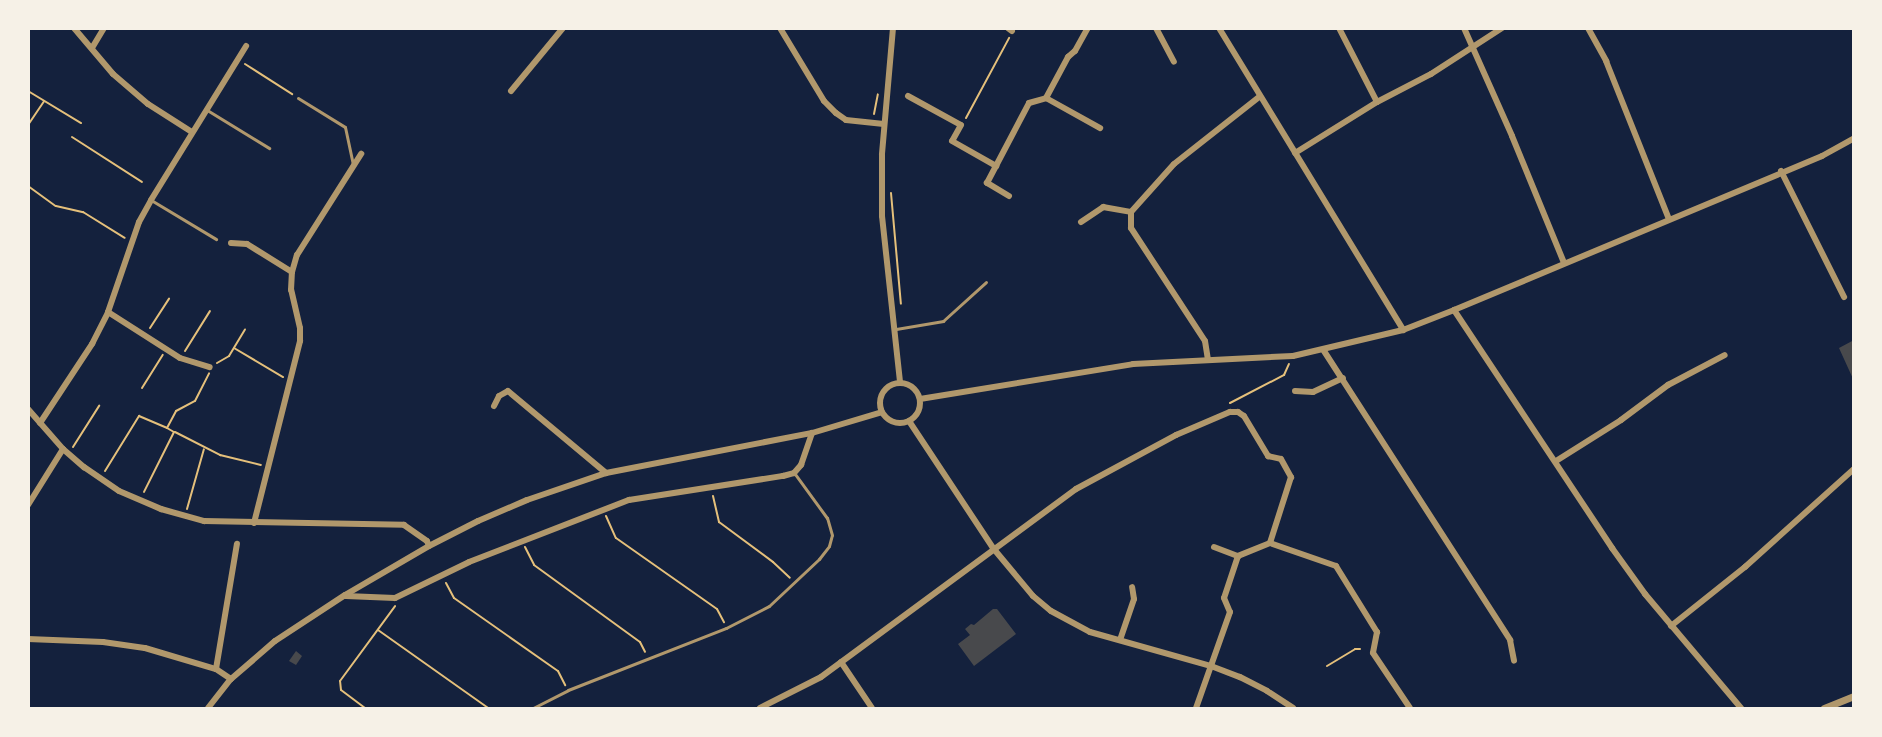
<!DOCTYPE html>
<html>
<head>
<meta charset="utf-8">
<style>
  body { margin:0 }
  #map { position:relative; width:1882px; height:737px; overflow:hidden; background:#14213d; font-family:"Fira Sans",sans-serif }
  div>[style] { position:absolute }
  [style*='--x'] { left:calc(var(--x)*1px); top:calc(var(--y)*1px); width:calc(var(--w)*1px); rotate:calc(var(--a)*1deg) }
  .building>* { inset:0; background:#48494c }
  .path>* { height:2px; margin:-1px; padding:0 1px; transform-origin:1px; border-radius:1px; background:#e5c07b }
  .service>* { height:3px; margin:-1.5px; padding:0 1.5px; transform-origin:1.5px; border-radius:1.5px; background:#b1986c }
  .minor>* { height:6px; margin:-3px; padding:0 3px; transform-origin:3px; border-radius:3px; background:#b1986c }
  .minor>.ring { margin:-3px; padding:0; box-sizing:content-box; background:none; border:6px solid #b1986c; border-radius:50% }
  .tertiary>* { height:7px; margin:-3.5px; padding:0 3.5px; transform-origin:3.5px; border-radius:3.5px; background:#b1986c }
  span { translate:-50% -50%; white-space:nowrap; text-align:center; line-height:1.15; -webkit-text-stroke:4.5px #f6f1e7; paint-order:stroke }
  .frame { position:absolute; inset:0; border:30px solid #f6f1e7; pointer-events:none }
</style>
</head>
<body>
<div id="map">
  <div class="building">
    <div style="clip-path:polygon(1854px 340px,1854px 381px,1839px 348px)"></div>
    <div style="clip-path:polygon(993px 609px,997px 609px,1016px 634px,974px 666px,958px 644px,970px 635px,965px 629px,971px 624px,974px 625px)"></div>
    <div style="clip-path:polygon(296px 651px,302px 656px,296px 665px,289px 661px)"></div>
  </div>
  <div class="path">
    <div style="--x:245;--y:64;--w:56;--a:32.6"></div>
    <div style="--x:28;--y:91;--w:62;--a:31.1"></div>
    <div style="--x:874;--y:114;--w:20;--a:-79"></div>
    <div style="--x:966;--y:118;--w:91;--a:-61.7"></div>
    <div style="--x:28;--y:125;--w:29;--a:-56"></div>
    <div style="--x:72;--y:137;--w:83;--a:32.7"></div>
    <div style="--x:28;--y:186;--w:34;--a:36"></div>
    <div style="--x:56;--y:206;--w:28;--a:13"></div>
    <div style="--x:83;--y:212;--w:49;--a:31.8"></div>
    <div style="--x:891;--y:193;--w:111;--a:84.9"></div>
    <div style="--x:150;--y:328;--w:35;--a:-57"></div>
    <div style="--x:234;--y:348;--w:57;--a:30.6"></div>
    <div style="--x:185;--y:351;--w:47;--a:-58"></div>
    <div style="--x:217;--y:363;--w:14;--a:-30"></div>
    <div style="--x:229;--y:356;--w:31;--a:-59"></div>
    <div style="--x:142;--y:388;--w:39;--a:-58"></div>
    <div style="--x:1230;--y:403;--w:61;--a:-27.4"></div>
    <div style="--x:1284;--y:375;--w:12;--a:-66"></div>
    <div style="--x:167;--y:428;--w:19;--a:-62"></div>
    <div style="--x:176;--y:411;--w:21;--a:-28"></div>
    <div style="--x:195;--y:401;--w:31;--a:-63"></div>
    <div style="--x:175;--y:432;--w:51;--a:27.1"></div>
    <div style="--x:220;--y:455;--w:42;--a:13.7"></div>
    <div style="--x:73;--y:447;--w:49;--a:-57.6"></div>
    <div style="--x:105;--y:471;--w:65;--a:-58.3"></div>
    <div style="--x:139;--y:416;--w:30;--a:23"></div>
    <div style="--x:167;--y:428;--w:8;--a:30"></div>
    <div style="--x:174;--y:432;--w:67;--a:116.6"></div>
    <div style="--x:713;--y:496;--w:27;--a:77"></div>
    <div style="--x:719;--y:522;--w:67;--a:36.5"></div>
    <div style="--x:773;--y:562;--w:23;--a:43"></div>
    <div style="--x:187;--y:509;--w:62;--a:-74.2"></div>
    <div style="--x:606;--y:516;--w:24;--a:66"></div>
    <div style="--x:616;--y:538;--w:123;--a:35.1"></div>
    <div style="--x:717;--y:609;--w:15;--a:62"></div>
    <div style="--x:525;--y:547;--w:20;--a:63"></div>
    <div style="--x:534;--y:565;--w:131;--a:36"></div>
    <div style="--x:640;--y:642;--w:11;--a:63"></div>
    <div style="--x:446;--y:583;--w:17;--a:62"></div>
    <div style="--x:454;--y:598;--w:127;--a:35.1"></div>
    <div style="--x:558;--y:671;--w:16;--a:63"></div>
    <div style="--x:378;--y:630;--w:135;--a:35.3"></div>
    <div style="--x:1327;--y:666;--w:33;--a:-31"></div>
    <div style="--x:1355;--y:649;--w:5;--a:0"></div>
    <div style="--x:365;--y:708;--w:30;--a:-143"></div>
    <div style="--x:341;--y:690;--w:9;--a:-96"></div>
    <div style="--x:340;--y:681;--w:93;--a:-53.7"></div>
  </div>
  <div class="service">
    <div style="--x:298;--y:98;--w:55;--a:31.7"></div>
    <div style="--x:345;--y:127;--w:38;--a:78"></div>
    <div style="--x:207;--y:110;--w:73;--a:31.5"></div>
    <div style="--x:151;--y:200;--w:76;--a:31"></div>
    <div style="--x:896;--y:329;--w:48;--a:-9.7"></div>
    <div style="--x:943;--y:321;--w:58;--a:-42.2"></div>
    <div style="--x:533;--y:708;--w:39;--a:-27"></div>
    <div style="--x:568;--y:690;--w:170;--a:-21.4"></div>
    <div style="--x:726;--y:628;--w:48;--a:-27.1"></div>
    <div style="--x:769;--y:606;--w:69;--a:-43.2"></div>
    <div style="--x:819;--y:559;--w:16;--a:-52"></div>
    <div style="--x:829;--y:546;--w:11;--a:-75"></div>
    <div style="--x:832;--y:535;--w:18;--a:-106"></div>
    <div style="--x:827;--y:518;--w:54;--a:-126"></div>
  </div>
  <div class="minor">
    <div style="--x:74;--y:28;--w:60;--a:49.7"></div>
    <div style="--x:113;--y:74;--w:46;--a:40.6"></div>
    <div style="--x:148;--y:104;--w:52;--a:32.5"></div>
    <div style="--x:780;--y:28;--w:85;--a:58.9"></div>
    <div style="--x:824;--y:101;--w:17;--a:45"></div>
    <div style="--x:836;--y:113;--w:12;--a:35"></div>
    <div style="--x:846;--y:120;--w:38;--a:6"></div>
    <div style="--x:893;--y:28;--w:127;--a:95"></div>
    <div style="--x:882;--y:155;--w:61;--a:90"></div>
    <div style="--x:882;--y:216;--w:168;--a:83.8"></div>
    <div style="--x:1008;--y:28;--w:5;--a:37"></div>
    <div style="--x:1156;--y:28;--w:38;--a:62"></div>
    <div style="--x:1219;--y:28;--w:354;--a:58.6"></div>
    <div style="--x:1339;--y:28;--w:83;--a:62.8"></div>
    <div style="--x:1464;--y:28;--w:118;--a:66"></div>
    <div style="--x:1512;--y:136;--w:137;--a:67.7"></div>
    <div style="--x:1588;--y:28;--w:38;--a:61"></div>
    <div style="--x:1606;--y:61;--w:170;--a:68.3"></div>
    <div style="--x:92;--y:48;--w:23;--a:-59"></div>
    <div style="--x:511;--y:91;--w:82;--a:-50.5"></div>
    <div style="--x:908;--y:96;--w:60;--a:28.7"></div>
    <div style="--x:961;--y:125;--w:18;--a:119"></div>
    <div style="--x:952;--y:141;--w:51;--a:29.6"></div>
    <div style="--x:1046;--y:98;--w:62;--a:29.1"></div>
    <div style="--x:1295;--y:153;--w:97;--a:-31.9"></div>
    <div style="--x:1377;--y:102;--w:61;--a:-27.4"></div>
    <div style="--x:1431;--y:74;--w:85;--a:-32.9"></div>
    <div style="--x:1781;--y:171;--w:141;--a:63.4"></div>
    <div style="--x:1009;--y:196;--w:26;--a:-149"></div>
    <div style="--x:987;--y:183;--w:90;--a:-62.3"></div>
    <div style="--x:1029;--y:103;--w:18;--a:-16"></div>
    <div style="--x:1046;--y:98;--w:47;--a:-61.8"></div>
    <div style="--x:1068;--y:57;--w:9;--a:-41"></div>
    <div style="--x:1075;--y:51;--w:26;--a:-61"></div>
    <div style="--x:1131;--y:212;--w:16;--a:90"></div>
    <div style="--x:1131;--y:228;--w:135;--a:56.8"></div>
    <div style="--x:1205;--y:341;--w:18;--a:81"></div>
    <div style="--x:1081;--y:222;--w:27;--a:-34"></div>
    <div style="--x:1103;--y:207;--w:28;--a:10"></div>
    <div style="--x:1131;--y:212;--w:64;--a:-48.1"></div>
    <div style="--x:1174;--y:164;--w:108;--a:-38.2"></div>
    <div style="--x:231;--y:243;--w:16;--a:4"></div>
    <div style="--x:247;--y:244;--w:53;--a:31.9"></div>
    <div style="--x:1454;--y:310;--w:286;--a:56.4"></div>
    <div style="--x:1612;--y:548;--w:57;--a:54.3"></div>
    <div style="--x:1645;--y:594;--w:149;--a:49.9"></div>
    <div style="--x:108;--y:312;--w:85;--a:32.6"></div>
    <div style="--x:180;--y:358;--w:31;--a:17"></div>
    <div style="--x:1324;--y:351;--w:344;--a:57.2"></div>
    <div style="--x:1510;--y:640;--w:21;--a:79"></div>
    <div class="ring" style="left:880px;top:383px;width:34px;height:34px"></div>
    <div style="--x:1295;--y:391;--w:18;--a:3"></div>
    <div style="--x:1313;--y:392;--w:33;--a:-25"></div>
    <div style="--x:920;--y:399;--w:216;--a:-9.3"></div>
    <div style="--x:1133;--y:364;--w:160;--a:-2.9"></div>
    <div style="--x:1293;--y:356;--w:113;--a:-13.3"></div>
    <div style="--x:1403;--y:330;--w:55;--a:-21.4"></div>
    <div style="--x:1454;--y:310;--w:399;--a:-22.7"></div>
    <div style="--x:1822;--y:156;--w:37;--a:-29"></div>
    <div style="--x:494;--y:406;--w:11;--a:-63"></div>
    <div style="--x:499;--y:396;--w:10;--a:-29"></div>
    <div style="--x:508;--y:391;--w:128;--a:39.9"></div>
    <div style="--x:28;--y:409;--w:53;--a:48.8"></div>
    <div style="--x:63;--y:449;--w:28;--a:41"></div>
    <div style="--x:84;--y:467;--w:42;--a:34.4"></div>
    <div style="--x:119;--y:491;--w:46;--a:23.2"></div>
    <div style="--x:161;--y:509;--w:45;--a:15.6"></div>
    <div style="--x:204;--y:521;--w:200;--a:1.1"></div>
    <div style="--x:404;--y:525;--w:28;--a:35"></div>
    <div style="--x:427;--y:541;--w:5;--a:68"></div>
    <div style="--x:909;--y:421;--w:152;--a:56.5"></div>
    <div style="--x:993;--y:548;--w:62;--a:50.2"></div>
    <div style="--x:1033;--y:596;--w:23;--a:40"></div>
    <div style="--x:1051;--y:611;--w:44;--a:28.3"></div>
    <div style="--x:1090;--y:632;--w:126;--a:15.7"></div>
    <div style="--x:1211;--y:666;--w:31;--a:21"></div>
    <div style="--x:1240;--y:677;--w:30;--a:27"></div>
    <div style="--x:1267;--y:691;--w:31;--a:33"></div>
    <div style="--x:40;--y:423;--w:95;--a:-56.6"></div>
    <div style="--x:92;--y:344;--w:36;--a:-63"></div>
    <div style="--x:108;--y:312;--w:95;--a:-71"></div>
    <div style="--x:139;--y:222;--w:25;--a:-61"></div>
    <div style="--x:151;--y:200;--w:181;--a:-58.3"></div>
    <div style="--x:1556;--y:461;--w:77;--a:-32.2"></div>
    <div style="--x:1621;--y:420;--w:59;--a:-36.7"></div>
    <div style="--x:1668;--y:385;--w:64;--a:-27.8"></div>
    <div style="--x:28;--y:505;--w:66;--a:-58"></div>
    <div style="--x:254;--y:523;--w:188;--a:-75.8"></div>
    <div style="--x:300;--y:341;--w:13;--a:-90"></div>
    <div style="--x:300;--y:328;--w:39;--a:-103"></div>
    <div style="--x:291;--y:290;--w:18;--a:-87"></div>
    <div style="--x:292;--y:272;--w:18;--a:-74"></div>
    <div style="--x:297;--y:255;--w:120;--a:-57.6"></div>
    <div style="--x:1270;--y:543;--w:70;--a:19.2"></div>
    <div style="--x:1336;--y:566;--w:78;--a:58.2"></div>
    <div style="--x:1377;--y:632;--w:21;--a:101"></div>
    <div style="--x:1373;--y:653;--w:66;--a:56.1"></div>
    <div style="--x:1214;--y:547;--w:26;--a:21"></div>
    <div style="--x:346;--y:596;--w:49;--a:2.3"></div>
    <div style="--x:395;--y:598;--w:82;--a:-25.9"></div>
    <div style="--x:469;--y:562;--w:172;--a:-21.2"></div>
    <div style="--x:629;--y:500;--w:156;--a:-8.9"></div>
    <div style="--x:783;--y:476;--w:11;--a:-15"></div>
    <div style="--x:794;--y:473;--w:11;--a:-49"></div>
    <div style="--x:801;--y:465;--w:34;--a:-71"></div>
    <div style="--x:1671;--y:626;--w:95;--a:-38.6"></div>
    <div style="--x:1745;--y:567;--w:147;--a:-42"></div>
    <div style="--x:28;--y:639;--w:75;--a:2.3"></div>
    <div style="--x:103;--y:642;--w:42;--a:8.1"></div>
    <div style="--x:145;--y:648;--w:74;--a:16.5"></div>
    <div style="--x:216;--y:669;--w:18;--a:34"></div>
    <div style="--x:1120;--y:640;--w:43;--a:-71.1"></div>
    <div style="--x:1134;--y:599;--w:12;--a:-99"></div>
    <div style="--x:841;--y:662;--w:55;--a:56"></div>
    <div style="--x:216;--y:669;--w:127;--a:-80.5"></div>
    <div style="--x:208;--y:708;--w:37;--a:-52"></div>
    <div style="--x:231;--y:679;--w:58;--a:-40.8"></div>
    <div style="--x:275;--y:641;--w:84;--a:-33.3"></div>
    <div style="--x:345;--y:595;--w:97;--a:-30.3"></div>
    <div style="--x:429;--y:546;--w:55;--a:-27"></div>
    <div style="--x:478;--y:521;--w:53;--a:-23.2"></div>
    <div style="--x:527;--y:500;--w:83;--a:-18.9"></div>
    <div style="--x:606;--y:473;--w:210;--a:-11"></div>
    <div style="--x:812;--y:433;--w:73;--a:-16.7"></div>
    <div style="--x:760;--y:708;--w:68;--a:-26.9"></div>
    <div style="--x:821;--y:677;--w:317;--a:-36.4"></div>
    <div style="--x:1076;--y:489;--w:114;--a:-28.4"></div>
    <div style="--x:1176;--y:435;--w:59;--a:-23.1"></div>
    <div style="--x:1230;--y:412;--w:8;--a:0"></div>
    <div style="--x:1238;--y:412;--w:7;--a:34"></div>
    <div style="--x:1244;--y:416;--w:47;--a:59"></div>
    <div style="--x:1268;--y:456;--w:13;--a:13"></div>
    <div style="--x:1281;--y:459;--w:21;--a:61"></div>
    <div style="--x:1291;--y:477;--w:69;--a:107.7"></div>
    <div style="--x:1270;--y:543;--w:35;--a:158"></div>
    <div style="--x:1238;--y:556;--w:44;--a:108.4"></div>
    <div style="--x:1224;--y:598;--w:15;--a:67"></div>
    <div style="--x:1230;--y:612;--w:102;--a:109.5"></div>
  </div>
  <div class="tertiary">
    <div style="--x:1824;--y:708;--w:32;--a:-22"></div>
  </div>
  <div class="frame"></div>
</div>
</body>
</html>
